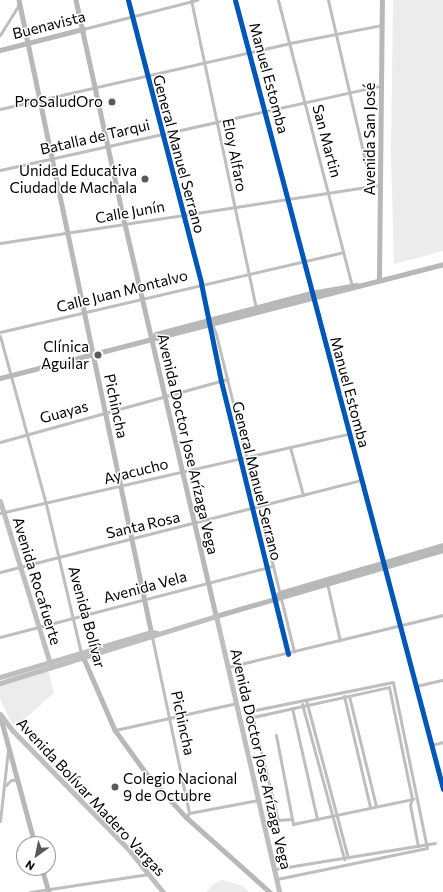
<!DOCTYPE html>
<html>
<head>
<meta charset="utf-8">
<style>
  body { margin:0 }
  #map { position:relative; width:443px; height:892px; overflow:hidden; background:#fff; font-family:Commissioner,sans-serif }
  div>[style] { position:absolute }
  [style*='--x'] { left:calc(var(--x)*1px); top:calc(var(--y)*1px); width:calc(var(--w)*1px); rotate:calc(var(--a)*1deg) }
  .green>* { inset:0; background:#ececec }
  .street>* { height:3px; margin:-1.5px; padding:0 1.5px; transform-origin:1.5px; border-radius:1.5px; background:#bebebe }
  .secondary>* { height:4.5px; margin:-2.25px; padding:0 2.25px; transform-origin:2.25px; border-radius:2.25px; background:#b8b8b8 }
  .primary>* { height:5px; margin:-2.5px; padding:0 2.5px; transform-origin:2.5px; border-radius:2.5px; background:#bebebe }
  .cycleway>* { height:5px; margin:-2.5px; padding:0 2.5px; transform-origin:2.5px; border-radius:2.5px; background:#0057b8 }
  .dots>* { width:11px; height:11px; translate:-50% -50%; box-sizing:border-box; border:2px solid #fff; border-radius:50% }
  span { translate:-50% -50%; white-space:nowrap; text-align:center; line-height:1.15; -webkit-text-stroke:3px #fff; paint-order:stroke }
  .street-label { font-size:15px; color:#000 }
  .poi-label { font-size:15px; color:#000 }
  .right { translate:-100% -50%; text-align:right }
  .left { translate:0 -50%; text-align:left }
  .north { position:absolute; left:16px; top:836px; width:40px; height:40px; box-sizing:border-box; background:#fff; border:1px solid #999; border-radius:50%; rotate:213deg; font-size:11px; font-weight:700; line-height:16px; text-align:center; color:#000 }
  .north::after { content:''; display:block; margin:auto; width:14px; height:18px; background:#595959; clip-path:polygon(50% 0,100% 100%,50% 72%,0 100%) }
</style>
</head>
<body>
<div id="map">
  <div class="green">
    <div style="clip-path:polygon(393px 0,443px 0,443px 251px,394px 264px,391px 153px)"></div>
    <div style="clip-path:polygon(48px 670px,54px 693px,14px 728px,0 699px,0 686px)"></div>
    <div style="clip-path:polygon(222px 880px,243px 886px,249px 892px,206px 892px,215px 883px)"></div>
  </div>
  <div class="street">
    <div style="--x:128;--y:0;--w:292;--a:75.5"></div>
    <div style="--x:201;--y:283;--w:100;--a:78.5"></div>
    <div style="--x:221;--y:381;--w:281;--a:76.2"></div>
    <div style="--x:191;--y:0;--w:315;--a:78.1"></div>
    <div style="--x:235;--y:0;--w:816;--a:75.23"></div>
    <div style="--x:278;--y:0;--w:295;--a:75.5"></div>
    <div style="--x:328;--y:0;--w:191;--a:77"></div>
    <div style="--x:83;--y:29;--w:118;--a:-14.3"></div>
    <div style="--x:0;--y:35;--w:36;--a:-58"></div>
    <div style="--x:0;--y:109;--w:297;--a:-12.8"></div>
    <div style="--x:290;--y:43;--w:94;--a:-11.1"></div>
    <div style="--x:0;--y:170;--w:391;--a:-12.5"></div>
    <div style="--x:0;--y:243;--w:384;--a:-8.7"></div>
    <div style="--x:208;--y:314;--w:22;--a:68"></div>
    <div style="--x:216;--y:334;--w:327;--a:76.2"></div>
    <div style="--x:0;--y:332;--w:352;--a:-13.1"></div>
    <div style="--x:0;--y:336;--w:174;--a:74.7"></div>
    <div style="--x:46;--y:504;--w:153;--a:76.8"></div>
    <div style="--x:0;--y:442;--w:236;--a:-15.5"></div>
    <div style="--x:290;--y:447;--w:50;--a:74.8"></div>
    <div style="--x:0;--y:513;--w:357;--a:-12.8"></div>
    <div style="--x:0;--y:572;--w:373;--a:-14.3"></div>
    <div style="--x:327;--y:583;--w:59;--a:77.4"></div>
    <div style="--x:0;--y:637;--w:282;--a:-14.6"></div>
    <div style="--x:152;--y:637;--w:180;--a:78.1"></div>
    <div style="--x:189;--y:813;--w:5;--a:127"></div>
    <div style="--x:228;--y:667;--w:221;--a:-13.6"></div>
    <div style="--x:416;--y:686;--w:28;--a:-13"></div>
    <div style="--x:344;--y:696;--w:114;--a:76.8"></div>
    <div style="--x:349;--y:696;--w:113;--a:76.2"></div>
    <div style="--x:306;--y:700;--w:163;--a:75.1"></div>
    <div style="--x:302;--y:704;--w:161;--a:74.8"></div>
    <div style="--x:292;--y:708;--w:114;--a:77.3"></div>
    <div style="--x:253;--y:717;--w:139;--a:-12.4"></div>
    <div style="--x:389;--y:687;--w:114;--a:78.4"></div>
    <div style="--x:412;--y:799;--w:6;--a:108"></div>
    <div style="--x:410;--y:805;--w:42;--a:79"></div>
    <div style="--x:115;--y:730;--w:125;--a:-12.5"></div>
    <div style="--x:276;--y:735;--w:91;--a:79.2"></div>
    <div style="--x:293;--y:824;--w:123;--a:-11.8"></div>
    <div style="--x:431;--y:745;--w:12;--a:-14"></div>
    <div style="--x:6;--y:785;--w:7;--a:-45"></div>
    <div style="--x:11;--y:780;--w:5;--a:0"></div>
    <div style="--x:189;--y:813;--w:70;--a:-10.7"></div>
    <div style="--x:0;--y:821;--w:71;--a:-83.6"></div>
    <div style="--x:275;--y:869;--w:162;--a:-9.2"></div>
    <div style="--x:277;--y:879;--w:153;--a:-11.7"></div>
    <div style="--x:427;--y:848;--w:169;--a:-101.6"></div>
    <div style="--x:393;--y:682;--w:145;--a:168.5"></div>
    <div style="--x:251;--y:711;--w:112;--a:76.1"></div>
    <div style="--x:278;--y:820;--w:14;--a:-4"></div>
    <div style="--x:30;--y:892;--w:120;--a:-8.6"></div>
  </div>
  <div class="secondary">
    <div style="--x:19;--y:0;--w:649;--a:78.17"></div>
    <div style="--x:76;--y:0;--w:229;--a:77.7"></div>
    <div style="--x:125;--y:224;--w:402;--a:76.9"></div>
    <div style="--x:216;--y:616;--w:236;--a:-16.2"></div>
    <div style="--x:0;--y:50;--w:86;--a:-14.2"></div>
    <div style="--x:379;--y:278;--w:278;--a:-89.4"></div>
    <div style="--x:152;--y:339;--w:6;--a:-51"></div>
    <div style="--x:156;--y:334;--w:160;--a:-14.8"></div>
    <div style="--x:311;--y:293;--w:46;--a:-10.1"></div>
    <div style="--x:0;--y:378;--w:457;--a:-14.4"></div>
    <div style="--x:273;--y:599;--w:9;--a:-41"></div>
    <div style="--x:280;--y:593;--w:170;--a:-16.4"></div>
    <div style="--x:82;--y:654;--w:83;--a:66.5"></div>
    <div style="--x:115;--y:730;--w:58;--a:54.1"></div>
    <div style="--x:149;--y:777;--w:54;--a:47.2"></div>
    <div style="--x:186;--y:817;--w:113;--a:41.8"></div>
    <div style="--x:1;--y:718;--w:131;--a:74.9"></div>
    <div style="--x:42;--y:868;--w:25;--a:74"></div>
  </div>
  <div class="primary">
    <div style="--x:0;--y:501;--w:174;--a:72.9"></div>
    <div style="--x:0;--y:677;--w:158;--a:-16.6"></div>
    <div style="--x:151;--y:632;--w:6;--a:9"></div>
    <div style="--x:0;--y:683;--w:226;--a:-17.2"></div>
    <div style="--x:216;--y:616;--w:283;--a:77.1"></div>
    <div style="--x:0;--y:714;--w:21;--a:53"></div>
    <div style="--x:13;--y:731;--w:166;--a:45.7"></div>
    <div style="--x:129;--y:850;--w:54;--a:51"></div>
  </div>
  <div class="cycleway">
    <div style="--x:128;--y:0;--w:292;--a:75.5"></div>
    <div style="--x:201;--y:283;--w:100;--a:78.5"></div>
    <div style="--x:221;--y:381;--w:281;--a:76.2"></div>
    <div style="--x:235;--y:0;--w:816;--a:75.23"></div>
  </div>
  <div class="dots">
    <div style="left:112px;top:102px;background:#595959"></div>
    <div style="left:145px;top:179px;background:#595959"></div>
    <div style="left:98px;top:355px;background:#595959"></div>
    <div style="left:115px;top:787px;background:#595959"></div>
  </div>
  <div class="street-label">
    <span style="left:49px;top:25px;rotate:-14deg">Buenavista</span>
    <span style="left:269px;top:78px;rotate:75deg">Manuel Estomba</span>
    <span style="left:95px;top:137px;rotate:-13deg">Batalla de Tarqui</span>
    <span style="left:370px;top:139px;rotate:-90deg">Avenida San José</span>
    <span style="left:327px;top:141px;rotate:75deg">San Martin</span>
    <span style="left:179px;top:154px;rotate:75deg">General Manuel Serrano</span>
    <span style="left:235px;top:155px;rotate:79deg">Eloy Alfaro</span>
    <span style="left:130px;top:212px;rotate:-10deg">Calle Junín</span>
    <span style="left:122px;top:291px;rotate:-14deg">Calle Juan Montalvo</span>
    <span style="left:350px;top:392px;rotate:75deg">Manuel Estomba</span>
    <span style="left:116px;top:406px;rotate:78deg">Pichincha</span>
    <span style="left:64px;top:412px;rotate:-15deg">Guayas</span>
    <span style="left:188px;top:444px;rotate:77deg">Avenida Doctor Jose Arízaga Vega</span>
    <span style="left:136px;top:471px;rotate:-14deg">Ayacucho</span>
    <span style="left:257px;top:481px;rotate:76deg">General Manuel Serrano</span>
    <span style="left:143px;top:525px;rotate:-13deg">Santa Rosa</span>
    <span style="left:37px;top:581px;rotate:73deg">Avenida Rocafuerte</span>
    <span style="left:145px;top:587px;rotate:-15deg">Avenida Vela</span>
    <span style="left:87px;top:617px;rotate:75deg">Avenida Bolívar</span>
    <span style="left:183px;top:723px;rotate:78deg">Pichincha</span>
    <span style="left:261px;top:759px;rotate:77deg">Avenida Doctor Jose Arízaga Vega</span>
    <span style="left:91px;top:797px;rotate:47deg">Avenida Bolívar Madero Vargas</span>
  </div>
  <div class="poi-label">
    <span class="right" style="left:103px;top:102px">ProSaludOro</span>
    <span class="right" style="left:137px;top:179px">Unidad Educativa<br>Ciudad de Machala</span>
    <span class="right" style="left:89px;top:355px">Clínica<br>Aguilar</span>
    <span class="left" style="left:123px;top:787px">Colegio Nacional<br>9 de Octubre</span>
  </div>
  <div class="north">N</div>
</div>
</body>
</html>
